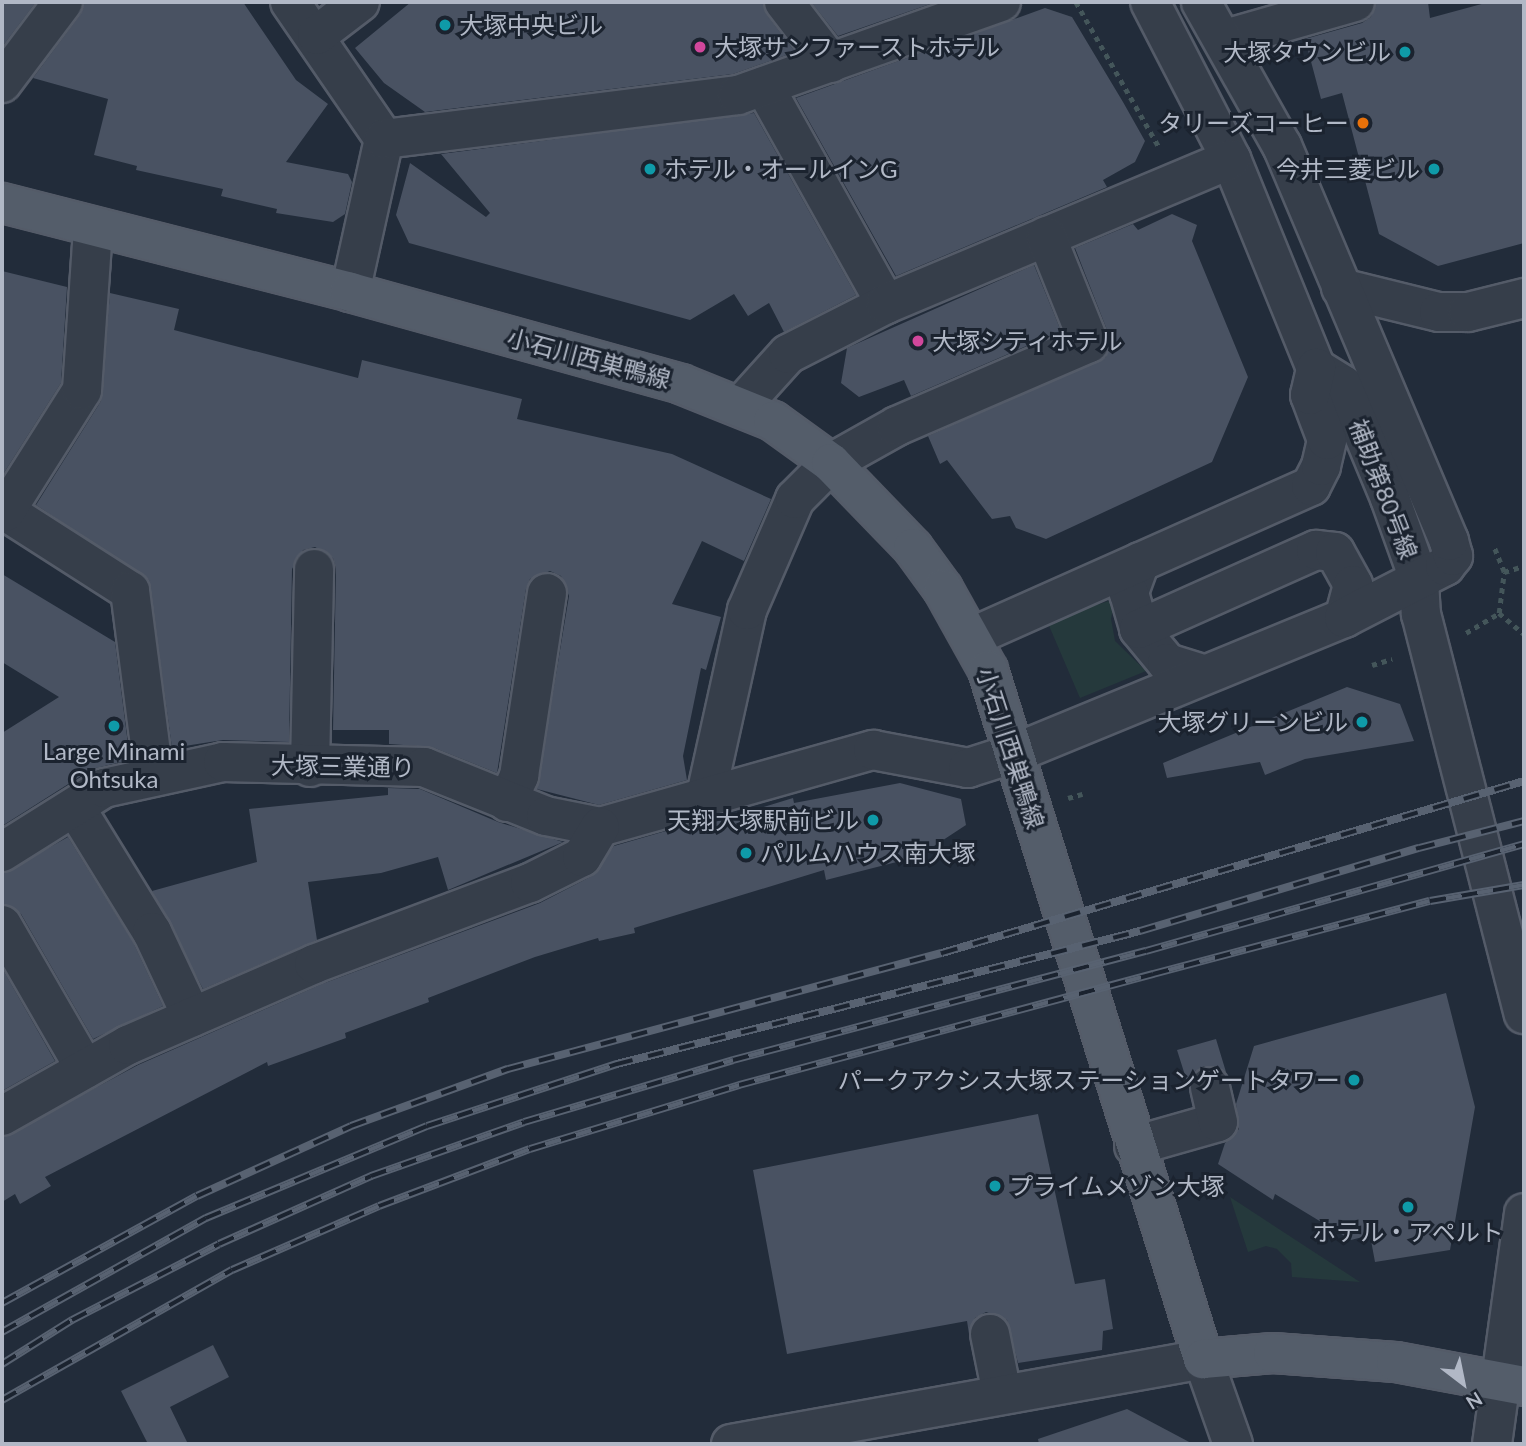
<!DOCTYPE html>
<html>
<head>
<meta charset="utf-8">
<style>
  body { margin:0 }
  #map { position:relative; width:1526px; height:1446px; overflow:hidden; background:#222c3a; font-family:Lato,"Noto Sans JP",sans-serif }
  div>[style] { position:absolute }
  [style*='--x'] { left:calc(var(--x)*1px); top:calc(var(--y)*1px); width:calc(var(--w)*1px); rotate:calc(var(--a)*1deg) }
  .green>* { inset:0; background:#25393c }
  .building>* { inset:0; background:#495262 }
  .path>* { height:4.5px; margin-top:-2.25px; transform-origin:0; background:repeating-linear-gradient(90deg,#44565a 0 5px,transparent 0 10px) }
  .roads { filter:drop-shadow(2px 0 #545b68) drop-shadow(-2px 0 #545b68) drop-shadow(0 2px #545b68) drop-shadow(0 -2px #545b68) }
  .minor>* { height:38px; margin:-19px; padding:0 19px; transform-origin:19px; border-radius:19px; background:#363e4a }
  .major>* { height:38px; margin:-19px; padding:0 19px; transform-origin:19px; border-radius:19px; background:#545d6a }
  .rail>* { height:8px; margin-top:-4px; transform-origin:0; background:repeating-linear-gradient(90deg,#1b232f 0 16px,#586271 0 32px); box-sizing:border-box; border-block:2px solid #586271 }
  .dots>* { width:19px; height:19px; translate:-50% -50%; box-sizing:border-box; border:4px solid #1b232f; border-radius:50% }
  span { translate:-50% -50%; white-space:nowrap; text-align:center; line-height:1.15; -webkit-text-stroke:6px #1b232f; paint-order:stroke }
  .poi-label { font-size:24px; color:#b1b8c6 }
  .left { translate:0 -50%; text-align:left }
  .right { translate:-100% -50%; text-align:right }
  .street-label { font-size:24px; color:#b1b8c6 }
  .frame { position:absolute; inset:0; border:4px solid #b1b8c6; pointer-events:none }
  .north { position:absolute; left:1428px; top:1348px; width:70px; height:70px; -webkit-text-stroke:5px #1b232f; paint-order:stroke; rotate:148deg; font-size:19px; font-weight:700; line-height:28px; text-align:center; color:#b1b8c6 }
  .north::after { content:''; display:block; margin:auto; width:24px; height:32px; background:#b1b8c6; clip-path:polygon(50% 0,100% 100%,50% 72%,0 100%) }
</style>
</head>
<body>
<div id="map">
  <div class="green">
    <div style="clip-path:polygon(1115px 599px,1111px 619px,1115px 641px,1146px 671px,1080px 698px,1047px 621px)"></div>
    <div style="clip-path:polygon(1230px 1197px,1360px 1282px,1292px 1277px,1291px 1263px,1277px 1249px,1266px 1246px,1248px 1252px)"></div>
  </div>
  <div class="building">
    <div style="clip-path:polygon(2px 2px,36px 2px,2px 47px)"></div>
    <div style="clip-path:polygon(84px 2px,243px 2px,296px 80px,328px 104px,286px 162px,348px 174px,352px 182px,345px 214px,333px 222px,276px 213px,277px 209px,221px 196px,223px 189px,136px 170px,137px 166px,94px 155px,108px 99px,33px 78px,80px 15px)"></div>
    <div style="clip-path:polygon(411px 2px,763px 2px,767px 15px,795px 52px,733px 74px,425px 112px,384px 83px,355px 48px)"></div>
    <div style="clip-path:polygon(811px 2px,936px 2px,838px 36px)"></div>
    <div style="clip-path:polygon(1376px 2px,1428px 2px,1430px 18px,1489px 2px,1524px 2px,1524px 243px,1438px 266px,1379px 234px,1342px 93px,1321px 99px,1305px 39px,1362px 23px,1371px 17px)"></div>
    <div style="clip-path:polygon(1045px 8px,1072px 17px,1123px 102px,1145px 141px,1135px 162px,1103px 180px,1107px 187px,896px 276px,796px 98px)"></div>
    <div style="clip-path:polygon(754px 113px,856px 295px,784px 332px,769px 303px,748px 316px,734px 294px,690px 320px,409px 243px,396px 215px,410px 163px,486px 217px,490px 213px,441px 154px)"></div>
    <div style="clip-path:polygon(1172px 214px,1197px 225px,1192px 241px,1248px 377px,1212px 462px,1046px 539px,1016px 528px,1010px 516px,992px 519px,947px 460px,940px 464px,928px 436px,1106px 357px,1109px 335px,1075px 248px,1133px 224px,1138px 230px)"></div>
    <div style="clip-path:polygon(1034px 265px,1061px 331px,911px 396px,904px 380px,859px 397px,841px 383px,847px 348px)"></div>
    <div style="clip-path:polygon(2px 271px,67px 287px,61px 383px,2px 476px)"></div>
    <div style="clip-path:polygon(110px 293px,179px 309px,174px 330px,358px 378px,362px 360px,522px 399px,517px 419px,672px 454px,771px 499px,744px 561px,702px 541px,672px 604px,721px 617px,706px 670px,701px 668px,683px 756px,687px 780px,599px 805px,537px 789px,569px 596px,561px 576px,550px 571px,530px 579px,526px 589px,497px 773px,432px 747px,389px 744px,389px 730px,333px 730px,336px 569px,333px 558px,315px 547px,303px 550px,292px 569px,289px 742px,223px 740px,172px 748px,149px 580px,36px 505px,101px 401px)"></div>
    <div style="clip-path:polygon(2px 574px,115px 642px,130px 760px,92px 769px,2px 826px,2px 733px,59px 697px,2px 662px)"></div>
    <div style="clip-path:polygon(1347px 687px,1400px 704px,1414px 741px,1305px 759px,1265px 775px,1260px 762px,1167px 778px,1163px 763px)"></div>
    <div style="clip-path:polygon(900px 783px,961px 799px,966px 825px,934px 846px,932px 853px,826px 880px,824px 870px,634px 928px,635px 933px,599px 941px,598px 938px,535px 957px,428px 998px,429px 1002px,345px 1033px,346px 1038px,268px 1066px,267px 1062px,45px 1177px,51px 1186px,20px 1204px,15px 1194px,2px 1202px,2px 1138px,138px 1065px,322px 984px,540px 903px,592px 876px,614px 846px,704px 820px,705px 825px,793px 798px,794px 803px)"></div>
    <div style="clip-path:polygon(388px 788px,420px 789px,498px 822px,563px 842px,448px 890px,438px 857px,381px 873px,308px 882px,317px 940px,203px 989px,152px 891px,257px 862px,249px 809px,388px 795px)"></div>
    <div style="clip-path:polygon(68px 837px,133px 942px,163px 1006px,93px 1039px,21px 914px,2px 903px,2px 874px)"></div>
    <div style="clip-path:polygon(2px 968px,55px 1061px,2px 1091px)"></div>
    <div style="clip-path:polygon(1446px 993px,1475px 1107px,1450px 1250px,1375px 1262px,1370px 1235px,1351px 1240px,1275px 1194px,1273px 1200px,1218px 1164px,1225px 1143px,1239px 1129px,1236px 1104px,1254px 1046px)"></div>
    <div style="clip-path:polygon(1216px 1039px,1226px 1072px,1204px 1066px,1195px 1071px,1189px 1088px,1177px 1050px)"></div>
    <div style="clip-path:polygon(1038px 1114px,1075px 1284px,1105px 1279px,1113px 1329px,1103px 1331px,1102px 1350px,1018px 1363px,1007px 1320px,986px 1312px,975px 1318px,969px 1334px,967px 1321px,787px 1354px,753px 1170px)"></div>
    <div style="clip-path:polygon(213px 1345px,229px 1377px,170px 1407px,188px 1444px,148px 1444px,121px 1391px)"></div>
    <div style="clip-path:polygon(1127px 1409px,1193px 1444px,1039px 1444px,1038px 1439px)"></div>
  </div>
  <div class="path">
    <div style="--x:1076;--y:2;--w:167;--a:60.2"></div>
    <div style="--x:1504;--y:572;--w:21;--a:-17"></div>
    <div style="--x:1499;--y:613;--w:33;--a:40"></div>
    <div style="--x:1466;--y:633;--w:39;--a:-31"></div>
    <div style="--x:1499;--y:613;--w:41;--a:-83"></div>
    <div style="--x:1504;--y:572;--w:27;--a:-112"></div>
    <div style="--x:1372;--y:665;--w:21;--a:-17"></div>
    <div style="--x:1068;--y:798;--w:15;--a:-16"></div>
  </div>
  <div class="roads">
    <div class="minor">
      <div style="--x:290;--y:2;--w:166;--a:55.5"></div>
      <div style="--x:384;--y:139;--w:157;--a:102.5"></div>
      <div style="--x:784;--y:2;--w:77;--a:52.4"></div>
      <div style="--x:1150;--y:2;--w:177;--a:62.7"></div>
      <div style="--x:1231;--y:159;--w:226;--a:67.9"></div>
      <div style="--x:1316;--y:368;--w:32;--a:32"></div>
      <div style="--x:1343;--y:385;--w:122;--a:67.4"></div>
      <div style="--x:1390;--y:498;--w:86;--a:70.3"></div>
      <div style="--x:1419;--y:579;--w:35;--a:87"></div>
      <div style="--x:1421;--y:614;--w:413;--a:75.6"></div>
      <div style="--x:317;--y:35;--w:54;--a:-37.5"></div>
      <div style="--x:1225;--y:39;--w:135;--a:-15.9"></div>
      <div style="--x:2;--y:83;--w:101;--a:-53"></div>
      <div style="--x:764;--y:86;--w:250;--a:60.8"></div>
      <div style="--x:384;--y:139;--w:357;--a:-7.1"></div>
      <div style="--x:738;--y:95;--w:279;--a:-19.5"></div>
      <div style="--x:1341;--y:288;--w:101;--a:13.8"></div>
      <div style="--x:1439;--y:312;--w:29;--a:0"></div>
      <div style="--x:1468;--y:312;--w:58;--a:-14"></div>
      <div style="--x:741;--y:406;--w:70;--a:-47.9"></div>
      <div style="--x:788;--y:354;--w:110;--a:-27"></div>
      <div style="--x:886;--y:304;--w:374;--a:-22.8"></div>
      <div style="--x:2;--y:509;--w:152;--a:32.6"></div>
      <div style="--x:130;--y:591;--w:187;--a:82.6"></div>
      <div style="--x:5;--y:512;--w:144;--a:-57.7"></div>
      <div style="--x:82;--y:390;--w:163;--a:-86.1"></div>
      <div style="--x:1140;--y:562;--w:33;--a:110"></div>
      <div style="--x:1129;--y:593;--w:37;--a:74"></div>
      <div style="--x:1139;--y:629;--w:44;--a:50.5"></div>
      <div style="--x:1167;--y:663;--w:37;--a:17"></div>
      <div style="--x:1139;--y:629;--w:194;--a:-24.1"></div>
      <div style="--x:1316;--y:550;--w:19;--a:6"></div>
      <div style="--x:1335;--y:552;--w:38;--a:61"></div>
      <div style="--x:1353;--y:585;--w:34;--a:105"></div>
      <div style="--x:972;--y:637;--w:371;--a:-24"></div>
      <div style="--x:1311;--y:486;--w:22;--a:-63"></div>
      <div style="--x:1321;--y:466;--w:27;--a:-77"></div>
      <div style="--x:1327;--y:440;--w:48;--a:-110.7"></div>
      <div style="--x:1310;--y:395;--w:28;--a:-77"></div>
      <div style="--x:310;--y:767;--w:198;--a:-88.8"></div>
      <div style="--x:706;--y:795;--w:189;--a:-77.5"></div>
      <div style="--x:747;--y:610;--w:121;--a:-66.6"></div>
      <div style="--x:795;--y:499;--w:51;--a:-45"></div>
      <div style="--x:831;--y:463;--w:76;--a:-29.3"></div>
      <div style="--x:897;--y:426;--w:209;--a:-23.4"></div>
      <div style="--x:1089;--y:343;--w:115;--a:-111.9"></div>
      <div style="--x:507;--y:802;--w:29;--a:-65"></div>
      <div style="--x:519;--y:776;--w:185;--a:-81.3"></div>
      <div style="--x:75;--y:807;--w:147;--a:58.4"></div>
      <div style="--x:152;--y:932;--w:94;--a:64.8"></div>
      <div style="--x:2;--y:852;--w:120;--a:-32.1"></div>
      <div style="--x:104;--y:788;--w:122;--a:-12.3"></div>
      <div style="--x:223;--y:762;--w:201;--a:1.4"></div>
      <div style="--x:424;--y:767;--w:131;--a:21.9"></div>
      <div style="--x:546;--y:816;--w:55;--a:11.5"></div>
      <div style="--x:600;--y:827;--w:284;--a:-15.8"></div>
      <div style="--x:873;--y:750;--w:97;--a:10.7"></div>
      <div style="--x:968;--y:768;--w:49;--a:-17.7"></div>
      <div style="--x:1015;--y:753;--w:356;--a:-22.3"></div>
      <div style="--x:1344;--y:618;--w:114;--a:-27.2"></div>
      <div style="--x:1445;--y:566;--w:13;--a:-51"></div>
      <div style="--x:1453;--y:556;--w:16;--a:-105"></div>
      <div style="--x:1449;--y:541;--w:429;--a:-112.9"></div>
      <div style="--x:1282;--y:146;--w:165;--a:-119.4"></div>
      <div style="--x:2;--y:925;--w:166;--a:60"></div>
      <div style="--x:2;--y:1116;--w:145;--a:-29.4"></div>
      <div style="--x:128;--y:1045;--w:203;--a:-23.5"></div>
      <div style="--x:314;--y:964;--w:231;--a:-20.6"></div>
      <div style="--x:530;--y:883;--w:58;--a:-26.6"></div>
      <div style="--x:582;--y:857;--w:35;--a:-59"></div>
      <div style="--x:1134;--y:1146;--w:87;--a:-15.9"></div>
      <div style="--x:1218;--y:1122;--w:36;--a:-103"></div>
      <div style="--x:990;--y:1334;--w:61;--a:78.7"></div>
      <div style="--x:731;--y:1444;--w:480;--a:-10.2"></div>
      <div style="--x:1203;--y:1359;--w:90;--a:70.6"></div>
      <div style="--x:1492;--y:1444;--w:233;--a:-82.1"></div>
    </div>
    <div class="major">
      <div style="--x:2;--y:203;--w:359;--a:14.3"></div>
      <div style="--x:350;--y:292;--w:344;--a:15.5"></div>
      <div style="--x:681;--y:384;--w:99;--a:21.9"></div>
      <div style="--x:773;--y:421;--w:72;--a:35.9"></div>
      <div style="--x:831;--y:463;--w:118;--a:46"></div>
      <div style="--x:913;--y:548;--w:51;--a:53.8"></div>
      <div style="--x:943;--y:589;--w:93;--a:60.9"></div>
      <div style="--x:988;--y:670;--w:722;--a:72.67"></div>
      <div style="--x:1203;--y:1359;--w:70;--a:-4.9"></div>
      <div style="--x:1273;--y:1353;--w:123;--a:4.2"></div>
      <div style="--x:1396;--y:1362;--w:130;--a:10.6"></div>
    </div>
  </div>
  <div class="rail">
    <div style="--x:2;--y:1303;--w:222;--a:-28.8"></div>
    <div style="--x:197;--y:1196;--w:169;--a:-24.4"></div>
    <div style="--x:351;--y:1126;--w:167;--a:-20"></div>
    <div style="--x:508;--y:1069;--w:449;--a:-15"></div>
    <div style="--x:942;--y:953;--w:607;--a:-16.46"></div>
    <div style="--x:2;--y:1332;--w:234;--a:-29.2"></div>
    <div style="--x:206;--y:1218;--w:239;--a:-22.6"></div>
    <div style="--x:427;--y:1126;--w:200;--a:-18.1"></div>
    <div style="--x:617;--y:1064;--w:540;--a:-14.27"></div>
    <div style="--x:1140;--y:931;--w:291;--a:-16.6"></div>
    <div style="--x:1419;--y:848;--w:108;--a:-14.4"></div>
    <div style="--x:2;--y:1364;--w:83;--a:-32.2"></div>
    <div style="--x:72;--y:1320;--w:165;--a:-27.3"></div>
    <div style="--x:219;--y:1244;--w:167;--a:-24.1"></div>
    <div style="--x:371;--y:1176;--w:162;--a:-19.4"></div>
    <div style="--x:524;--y:1122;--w:218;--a:-16.5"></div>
    <div style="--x:733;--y:1060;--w:427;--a:-14.8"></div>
    <div style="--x:1146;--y:951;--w:393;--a:-15.8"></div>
    <div style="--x:2;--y:1400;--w:264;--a:-29.5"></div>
    <div style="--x:232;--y:1270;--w:160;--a:-23.5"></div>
    <div style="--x:379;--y:1206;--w:161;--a:-20.7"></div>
    <div style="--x:530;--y:1149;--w:219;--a:-17"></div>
    <div style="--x:739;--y:1085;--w:429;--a:-15"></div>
    <div style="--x:1153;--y:974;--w:286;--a:-14.8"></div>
    <div style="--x:1430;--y:901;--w:95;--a:-9.7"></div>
  </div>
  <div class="dots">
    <div style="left:445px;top:25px;background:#0f9aa8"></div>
    <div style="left:700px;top:47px;background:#d1479c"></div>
    <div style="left:1405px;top:52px;background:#0f9aa8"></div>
    <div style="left:1363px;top:123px;background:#e8710a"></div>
    <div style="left:650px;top:169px;background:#0f9aa8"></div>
    <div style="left:1434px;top:169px;background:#0f9aa8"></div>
    <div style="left:918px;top:341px;background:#d1479c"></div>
    <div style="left:1362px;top:722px;background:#0f9aa8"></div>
    <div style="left:114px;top:726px;background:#0f9aa8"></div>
    <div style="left:873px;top:820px;background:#0f9aa8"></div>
    <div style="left:746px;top:853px;background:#0f9aa8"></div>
    <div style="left:1354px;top:1080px;background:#0f9aa8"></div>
    <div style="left:995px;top:1186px;background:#0f9aa8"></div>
    <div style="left:1408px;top:1207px;background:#0f9aa8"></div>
  </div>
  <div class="poi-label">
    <span class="left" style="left:459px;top:25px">大塚中央ビル</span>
    <span class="left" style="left:714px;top:47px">大塚サンファーストホテル</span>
    <span class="right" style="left:1391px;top:52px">大塚タウンビル</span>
    <span class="right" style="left:1349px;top:123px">タリーズコーヒー</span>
    <span class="left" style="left:664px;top:169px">ホテル・オールインG</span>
    <span class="right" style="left:1420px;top:169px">今井三菱ビル</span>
    <span class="left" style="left:932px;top:341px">大塚シティホテル</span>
    <span class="right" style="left:1348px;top:722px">大塚グリーンビル</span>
    <span style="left:114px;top:765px">Large Minami<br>Ohtsuka</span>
    <span class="right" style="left:859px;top:820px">天翔大塚駅前ビル</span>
    <span class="left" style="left:760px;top:853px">パルムハウス南大塚</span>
    <span class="right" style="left:1340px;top:1080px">パークアクシス大塚ステーションゲートタワー</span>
    <span class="left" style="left:1009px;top:1186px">プライムメゾン大塚</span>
    <span style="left:1408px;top:1232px">ホテル・アペルト</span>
  </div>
  <div class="street-label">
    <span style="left:589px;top:358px;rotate:15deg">小石川西巣鴨線</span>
    <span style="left:1384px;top:489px;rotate:69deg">補助第80号線</span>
    <span style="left:1011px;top:748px;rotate:72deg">小石川西巣鴨線</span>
    <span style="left:343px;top:766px;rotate:1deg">大塚三業通り</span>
  </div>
  <div class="frame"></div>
  <div class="north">N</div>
</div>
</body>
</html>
